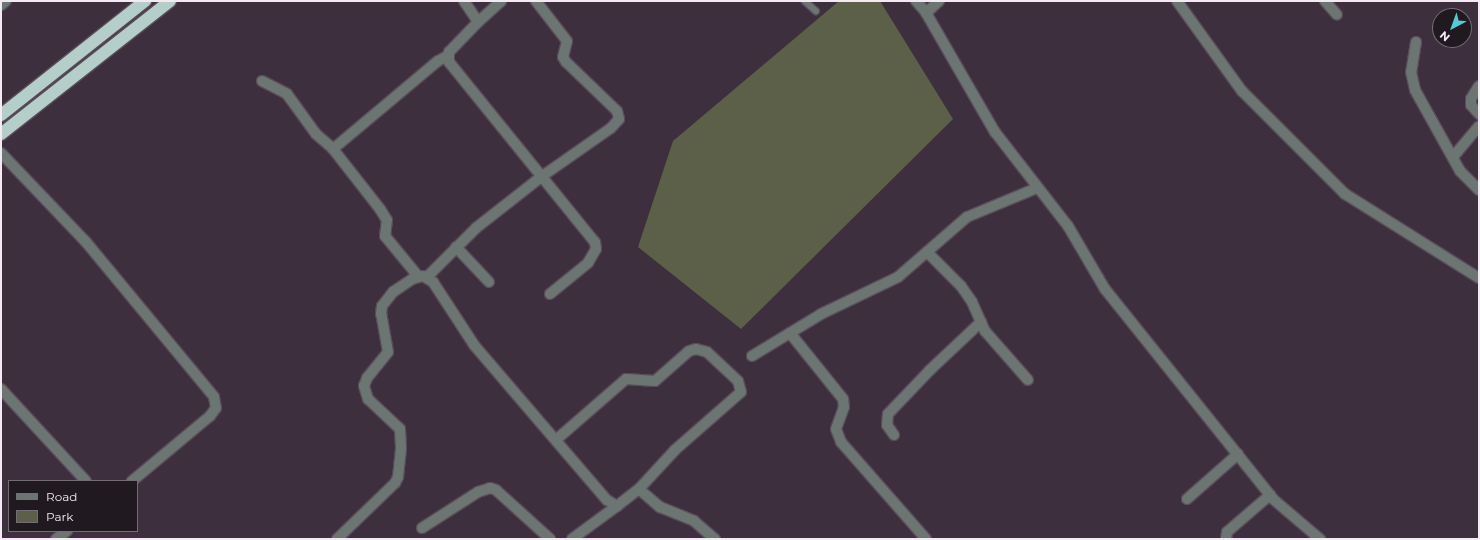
<!DOCTYPE html>
<html>
<head>
<meta charset="utf-8">
<style>
  body { margin:0 }
  #map { position:relative; width:1480px; height:540px; overflow:hidden; background:#3d2f3d; font-family:Montserrat,sans-serif }
  div>[style] { position:absolute }
  [style*='--x'] { left:calc(var(--x)*1px); top:calc(var(--y)*1px); width:calc(var(--w)*1px); rotate:calc(var(--a)*1deg) }
  .green>* { inset:0; background:#5c6048 }
  .roads { filter:drop-shadow(1px 0 #5a4d5a) drop-shadow(-1px 0 #5a4d5a) drop-shadow(0 1px #5a4d5a) drop-shadow(0 -1px #5a4d5a) }
  .lane>* { height:5.5px; margin:-2.75px; padding:0 2.75px; transform-origin:2.75px; border-radius:2.75px; background:#6b7673 }
  .street>* { height:10px; margin:-5px; padding:0 5px; transform-origin:5px; border-radius:5px; background:#6b7673 }
  .highway>* { height:12px; margin:-6px; padding:0 6px; transform-origin:6px; border-radius:6px; background:#b4cfc9 }
  span { translate:-50% -50%; white-space:nowrap; text-align:center; line-height:1.15; -webkit-text-stroke:4px #201a20; paint-order:stroke }
  .frame { position:absolute; inset:0; border:2px solid #f3eaf3; pointer-events:none }
  .legend { position:absolute; left:8px; top:480px; width:130px; height:52px; box-sizing:border-box; background:#201a20; border:1px solid #746d74; margin:0; padding:5px 7px; list-style:none; font-size:12px; color:#f3eaf3 }
  .legend li { display:flex; align-items:center; gap:8px; height:20px }
  .legend b { width:20px; border:1px solid #746d74 }
  .north { position:absolute; left:1432px; top:8px; width:40px; height:40px; box-sizing:border-box; background:#201a20; border:1px solid #746d74; border-radius:50%; rotate:221deg; font-size:11px; font-weight:700; line-height:16px; text-align:center; color:#f3eaf3 }
  .north::after { content:''; display:block; margin:auto; width:14px; height:18px; background:#52cbd9; clip-path:polygon(50% 0,100% 100%,50% 72%,0 100%) }
</style>
</head>
<body>
<div id="map">
  <div class="green">
    <div style="clip-path:polygon(839px 1px,880px 1px,953px 119px,741px 329px,638px 247px,673px 141px)"></div>
  </div>
  <div class="roads">
    <div class="lane">
      <div style="--x:805;--y:1;--w:15;--a:42"></div>
    </div>
    <div class="street">
      <div style="--x:464;--y:1;--w:25;--a:56"></div>
      <div style="--x:478;--y:22;--w:42;--a:134"></div>
      <div style="--x:449;--y:52;--w:10;--a:90"></div>
      <div style="--x:449;--y:62;--w:232;--a:51"></div>
      <div style="--x:595;--y:242;--w:7;--a:82"></div>
      <div style="--x:596;--y:249;--w:16;--a:120"></div>
      <div style="--x:588;--y:263;--w:49;--a:140.8"></div>
      <div style="--x:916;--y:1;--w:13;--a:48"></div>
      <div style="--x:925;--y:11;--w:140;--a:60"></div>
      <div style="--x:995;--y:132;--w:119;--a:52.2"></div>
      <div style="--x:1068;--y:226;--w:73;--a:59.6"></div>
      <div style="--x:1105;--y:289;--w:269;--a:51.3"></div>
      <div style="--x:1273;--y:499;--w:62;--a:40.4"></div>
      <div style="--x:1177;--y:1;--w:111;--a:54.2"></div>
      <div style="--x:1242;--y:91;--w:146;--a:45"></div>
      <div style="--x:1345;--y:194;--w:158;--a:32.1"></div>
      <div style="--x:1325;--y:1;--w:18;--a:49"></div>
      <div style="--x:1;--y:5;--w:6;--a:-39"></div>
      <div style="--x:926;--y:13;--w:18;--a:-43"></div>
      <div style="--x:478;--y:22;--w:31;--a:-42"></div>
      <div style="--x:1416;--y:42;--w:30;--a:99"></div>
      <div style="--x:1411;--y:72;--w:18;--a:77"></div>
      <div style="--x:1415;--y:90;--w:93;--a:60.9"></div>
      <div style="--x:1460;--y:171;--w:27;--a:45"></div>
      <div style="--x:262;--y:81;--w:28;--a:27"></div>
      <div style="--x:287;--y:94;--w:49;--a:54.1"></div>
      <div style="--x:316;--y:134;--w:23;--a:41"></div>
      <div style="--x:333;--y:149;--w:76;--a:51.9"></div>
      <div style="--x:380;--y:209;--w:13;--a:58"></div>
      <div style="--x:387;--y:220;--w:16;--a:97"></div>
      <div style="--x:385;--y:236;--w:52;--a:50.5"></div>
      <div style="--x:1479;--y:86;--w:15;--a:122"></div>
      <div style="--x:1471;--y:99;--w:6;--a:90"></div>
      <div style="--x:1471;--y:105;--w:12;--a:48"></div>
      <div style="--x:333;--y:149;--w:137;--a:-40"></div>
      <div style="--x:438;--y:61;--w:10;--a:-29"></div>
      <div style="--x:1;--y:153;--w:123;--a:46.3"></div>
      <div style="--x:86;--y:242;--w:201;--a:50.4"></div>
      <div style="--x:214;--y:397;--w:11;--a:80"></div>
      <div style="--x:216;--y:408;--w:10;--a:127"></div>
      <div style="--x:210;--y:416;--w:102;--a:140.2"></div>
      <div style="--x:1453;--y:157;--w:40;--a:-50"></div>
      <div style="--x:456;--y:247;--w:48;--a:46.7"></div>
      <div style="--x:927;--y:252;--w:48;--a:45"></div>
      <div style="--x:961;--y:286;--w:19;--a:55"></div>
      <div style="--x:972;--y:302;--w:32;--a:66"></div>
      <div style="--x:985;--y:331;--w:65;--a:48.7"></div>
      <div style="--x:427;--y:277;--w:69;--a:-45"></div>
      <div style="--x:476;--y:228;--w:83;--a:-38.1"></div>
      <div style="--x:541;--y:177;--w:85;--a:-35"></div>
      <div style="--x:611;--y:128;--w:12;--a:-48"></div>
      <div style="--x:619;--y:119;--w:8;--a:-104"></div>
      <div style="--x:617;--y:111;--w:71;--a:-136.1"></div>
      <div style="--x:566;--y:62;--w:6;--a:-121"></div>
      <div style="--x:563;--y:57;--w:16;--a:-76"></div>
      <div style="--x:567;--y:41;--w:51;--a:-127.8"></div>
      <div style="--x:790;--y:333;--w:85;--a:51.2"></div>
      <div style="--x:843;--y:399;--w:8;--a:83"></div>
      <div style="--x:844;--y:407;--w:23;--a:110"></div>
      <div style="--x:836;--y:429;--w:14;--a:69"></div>
      <div style="--x:841;--y:442;--w:129;--a:48.8"></div>
      <div style="--x:752;--y:356;--w:81;--a:-31.3"></div>
      <div style="--x:821;--y:314;--w:85;--a:-25.7"></div>
      <div style="--x:898;--y:277;--w:91;--a:-41"></div>
      <div style="--x:967;--y:217;--w:76;--a:-22.5"></div>
      <div style="--x:1;--y:389;--w:125;--a:47.3"></div>
      <div style="--x:894;--y:435;--w:12;--a:-125"></div>
      <div style="--x:887;--y:425;--w:11;--a:-85"></div>
      <div style="--x:888;--y:414;--w:61;--a:-46.3"></div>
      <div style="--x:930;--y:370;--w:70;--a:-43.3"></div>
      <div style="--x:557;--y:439;--w:91;--a:-41"></div>
      <div style="--x:626;--y:379;--w:29;--a:4"></div>
      <div style="--x:655;--y:381;--w:45;--a:-41.4"></div>
      <div style="--x:689;--y:351;--w:7;--a:-16"></div>
      <div style="--x:696;--y:349;--w:11;--a:15"></div>
      <div style="--x:707;--y:352;--w:42;--a:43.1"></div>
      <div style="--x:738;--y:381;--w:11;--a:75"></div>
      <div style="--x:741;--y:392;--w:88;--a:138.7"></div>
      <div style="--x:675;--y:450;--w:53;--a:132.7"></div>
      <div style="--x:1187;--y:499;--w:68;--a:-41.4"></div>
      <div style="--x:422;--y:528;--w:67;--a:-32.7"></div>
      <div style="--x:478;--y:492;--w:13;--a:-18"></div>
      <div style="--x:490;--y:488;--w:6;--a:18"></div>
      <div style="--x:496;--y:490;--w:73;--a:42.2"></div>
      <div style="--x:56;--y:539;--w:14;--a:-36"></div>
      <div style="--x:337;--y:539;--w:81;--a:-44"></div>
      <div style="--x:395;--y:483;--w:7;--a:-63"></div>
      <div style="--x:398;--y:477;--w:29;--a:-84"></div>
      <div style="--x:401;--y:448;--w:19;--a:-93"></div>
      <div style="--x:400;--y:429;--w:44;--a:-136.8"></div>
      <div style="--x:368;--y:399;--w:14;--a:-107"></div>
      <div style="--x:364;--y:386;--w:9;--a:-69"></div>
      <div style="--x:367;--y:378;--w:33;--a:-51"></div>
      <div style="--x:388;--y:352;--w:39;--a:-100"></div>
      <div style="--x:381;--y:314;--w:8;--a:-83"></div>
      <div style="--x:382;--y:306;--w:18;--a:-52"></div>
      <div style="--x:393;--y:292;--w:23;--a:-34"></div>
      <div style="--x:412;--y:279;--w:11;--a:-15"></div>
      <div style="--x:423;--y:276;--w:12;--a:31"></div>
      <div style="--x:433;--y:282;--w:75;--a:56.9"></div>
      <div style="--x:474;--y:345;--w:204;--a:49.4"></div>
      <div style="--x:607;--y:500;--w:12;--a:31"></div>
      <div style="--x:617;--y:506;--w:28;--a:-38"></div>
      <div style="--x:639;--y:489;--w:28;--a:41"></div>
      <div style="--x:660;--y:507;--w:37;--a:22"></div>
      <div style="--x:694;--y:521;--w:28;--a:41"></div>
      <div style="--x:572;--y:539;--w:56;--a:-36.3"></div>
      <div style="--x:1226;--y:539;--w:7;--a:-82"></div>
      <div style="--x:1227;--y:532;--w:57;--a:-40.7"></div>
    </div>
    <div class="highway">
      <div style="--x:1;--y:115;--w:184;--a:-38.4"></div>
      <div style="--x:1;--y:134;--w:215;--a:-38.2"></div>
    </div>
  </div>
  <div class="frame"></div>
  <ul class="legend">
  <li><b style="height:5px;background:#6b7673"></b>Road</li>
  <li><b style="height:11px;background:#5c6048"></b>Park</li>
  </ul>
  <div class="north">N</div>
</div>
</body>
</html>
